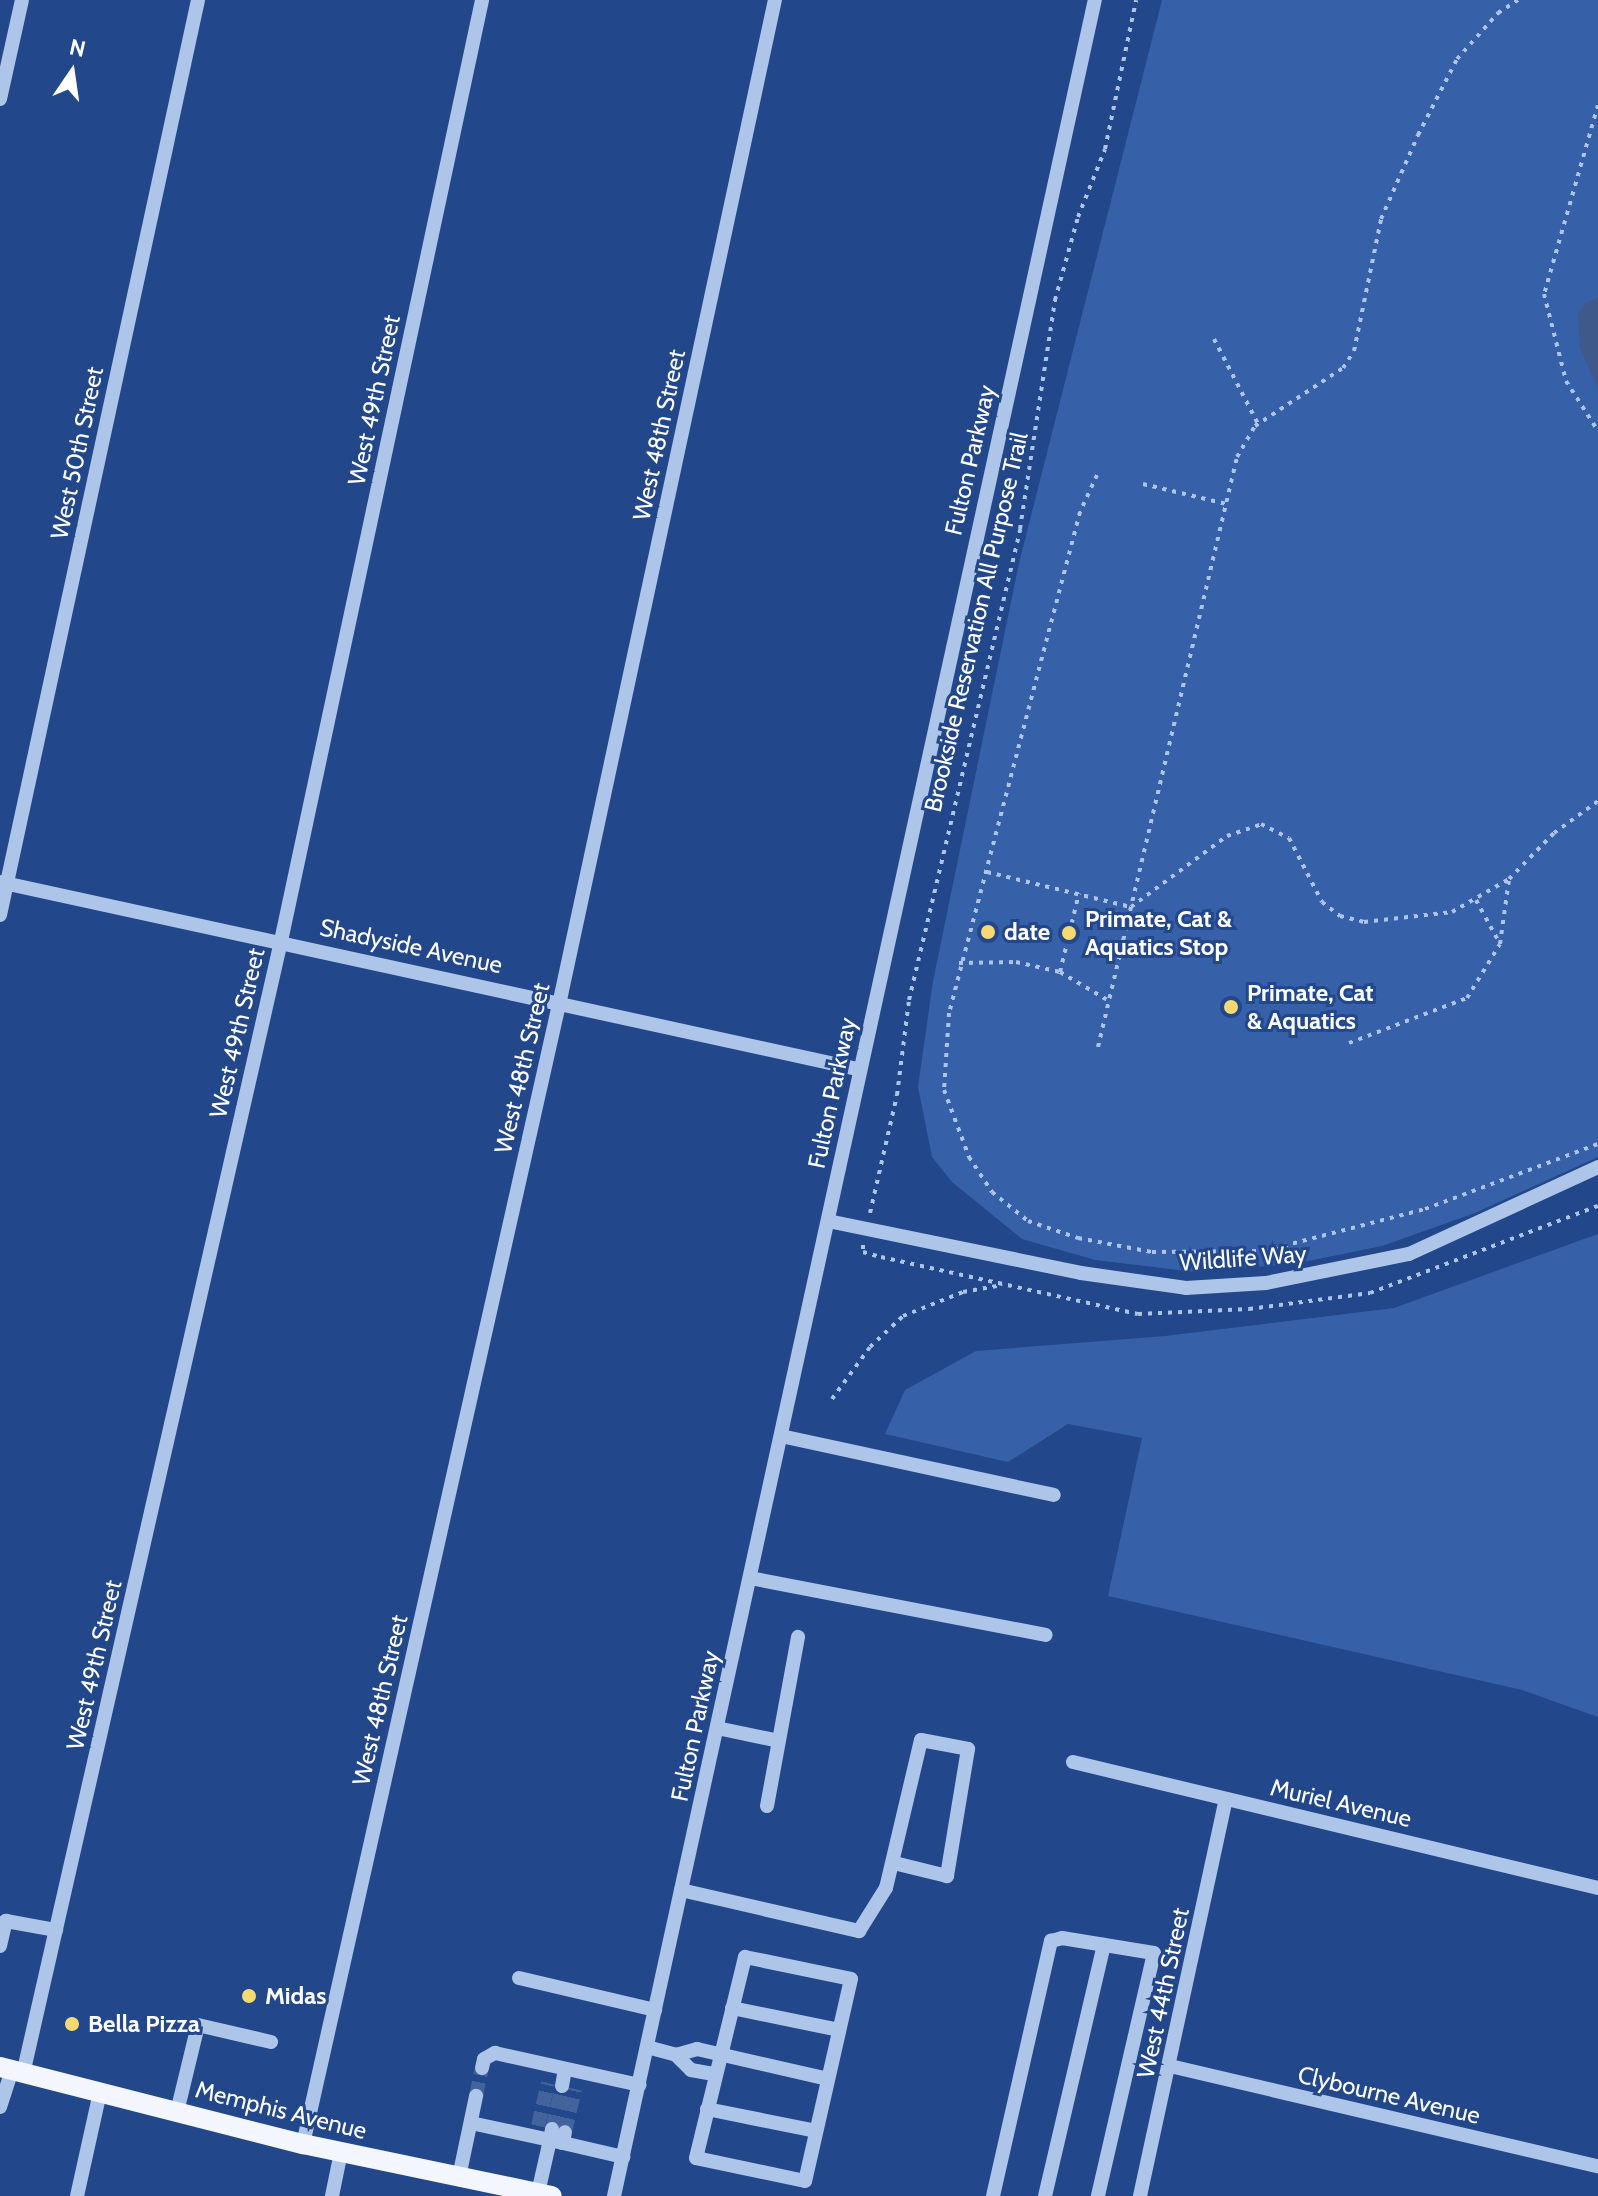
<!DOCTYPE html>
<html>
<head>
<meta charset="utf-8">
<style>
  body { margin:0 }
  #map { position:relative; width:1598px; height:2196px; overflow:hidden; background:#22478a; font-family:Cabin,sans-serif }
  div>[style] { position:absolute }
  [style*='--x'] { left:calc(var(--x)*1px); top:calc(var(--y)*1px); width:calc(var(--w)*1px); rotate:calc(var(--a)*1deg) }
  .green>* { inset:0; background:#3660a7 }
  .water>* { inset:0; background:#3f598a }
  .minor-tunnel>* { height:14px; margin-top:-7px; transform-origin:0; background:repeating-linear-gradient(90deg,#43639c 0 14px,transparent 0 21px) }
  .path>* { height:4px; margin-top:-2px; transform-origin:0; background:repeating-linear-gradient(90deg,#aec5ea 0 4px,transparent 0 10px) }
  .minor>* { height:14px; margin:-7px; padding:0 7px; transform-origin:7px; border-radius:7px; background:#aec5ea }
  .major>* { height:20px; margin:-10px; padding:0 10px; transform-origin:10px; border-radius:10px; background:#f3f6fe }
  .dots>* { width:22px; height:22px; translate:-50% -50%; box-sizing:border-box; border:4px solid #22478a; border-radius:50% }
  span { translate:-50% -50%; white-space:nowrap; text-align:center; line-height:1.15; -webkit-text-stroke:6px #22478a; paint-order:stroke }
  .street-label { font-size:24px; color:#fff }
  .poi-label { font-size:24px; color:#fff; font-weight:700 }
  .left { translate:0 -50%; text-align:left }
  .north { position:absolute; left:32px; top:32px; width:80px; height:80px; -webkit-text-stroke:6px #22478a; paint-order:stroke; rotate:13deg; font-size:22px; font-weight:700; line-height:32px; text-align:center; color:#fff }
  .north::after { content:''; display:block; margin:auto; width:28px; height:36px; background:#fff; clip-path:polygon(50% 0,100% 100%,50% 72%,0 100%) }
</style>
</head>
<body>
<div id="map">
  <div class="green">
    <div style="clip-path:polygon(1162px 0,1598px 0,1598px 1157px,1475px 1213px,1382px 1246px,1294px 1264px,1195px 1272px,1095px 1260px,1022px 1239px,952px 1182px,932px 1157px,918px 1087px,933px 981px,1019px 563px)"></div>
    <div style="clip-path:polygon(1598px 1234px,1598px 1717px,1522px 1690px,1108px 1596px,1142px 1438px,1068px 1424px,1008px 1462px,885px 1434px,905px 1390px,976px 1351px,1165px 1336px,1394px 1308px)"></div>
  </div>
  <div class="water">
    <div style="clip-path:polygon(1598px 297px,1598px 389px,1580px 348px,1578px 314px,1585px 303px)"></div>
  </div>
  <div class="minor-tunnel">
    <div style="--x:476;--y:2096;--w:29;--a:-78"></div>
    <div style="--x:538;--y:2126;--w:44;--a:-76.9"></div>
    <div style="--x:552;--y:2129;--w:44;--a:-76.9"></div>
    <div style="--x:565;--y:2132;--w:44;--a:-76.9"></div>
  </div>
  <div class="path">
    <div style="--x:1598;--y:105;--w:197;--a:105.9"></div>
    <div style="--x:1544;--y:294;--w:90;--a:75.8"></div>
    <div style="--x:1566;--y:381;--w:59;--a:57.4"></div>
    <div style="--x:1214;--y:339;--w:96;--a:62.6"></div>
    <div style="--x:1097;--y:475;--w:41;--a:114.7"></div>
    <div style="--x:1080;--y:512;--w:518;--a:104.65"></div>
    <div style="--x:949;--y:1013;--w:77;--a:93.7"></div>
    <div style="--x:944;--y:1090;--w:72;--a:69.5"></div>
    <div style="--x:969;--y:1157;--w:42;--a:56.7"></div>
    <div style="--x:992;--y:1192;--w:46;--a:38.9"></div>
    <div style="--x:1028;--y:1221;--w:53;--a:18.8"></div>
    <div style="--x:1078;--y:1238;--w:75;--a:10.7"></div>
    <div style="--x:1152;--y:1252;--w:112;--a:-0.5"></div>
    <div style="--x:1264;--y:1251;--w:166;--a:-14.6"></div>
    <div style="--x:1425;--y:1209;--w:185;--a:-20.6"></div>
    <div style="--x:1143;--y:484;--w:86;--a:13.4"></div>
    <div style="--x:987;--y:872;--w:148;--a:13.7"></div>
    <div style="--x:1131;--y:907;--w:119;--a:-36.5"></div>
    <div style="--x:1227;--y:836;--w:36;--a:-19"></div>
    <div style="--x:1261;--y:824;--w:31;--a:27"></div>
    <div style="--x:1289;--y:838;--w:72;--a:62.7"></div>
    <div style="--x:1322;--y:902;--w:23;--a:38"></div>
    <div style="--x:1340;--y:916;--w:25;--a:14"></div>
    <div style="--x:1364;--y:922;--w:89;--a:-6.5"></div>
    <div style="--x:1452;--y:912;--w:66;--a:-30.1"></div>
    <div style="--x:1476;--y:900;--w:48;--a:61.3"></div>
    <div style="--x:959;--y:963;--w:57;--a:-1"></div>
    <div style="--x:1016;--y:962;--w:45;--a:12.8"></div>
    <div style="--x:1060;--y:972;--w:57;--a:30.6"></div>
    <div style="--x:1060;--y:972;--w:81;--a:-76.5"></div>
    <div style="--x:1349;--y:1043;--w:126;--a:-20.9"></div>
    <div style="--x:1467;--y:998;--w:63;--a:-58.6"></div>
    <div style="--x:1500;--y:944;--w:66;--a:-82.1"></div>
    <div style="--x:1509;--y:879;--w:64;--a:-45.6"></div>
    <div style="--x:1554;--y:833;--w:54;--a:-36"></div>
    <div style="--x:1098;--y:1047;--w:606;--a:-76.74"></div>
    <div style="--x:1237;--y:457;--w:36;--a:-60"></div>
    <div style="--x:1255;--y:426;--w:105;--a:-33.4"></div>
    <div style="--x:1343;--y:368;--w:20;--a:-57"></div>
    <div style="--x:1354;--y:351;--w:135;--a:-78.4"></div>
    <div style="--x:1381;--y:219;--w:92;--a:-66.2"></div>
    <div style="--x:1418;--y:135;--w:85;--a:-62.8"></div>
    <div style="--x:1457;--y:59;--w:62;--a:-48.3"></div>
    <div style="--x:1498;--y:13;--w:24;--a:-33"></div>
    <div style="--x:870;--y:1213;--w:121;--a:-77.1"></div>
    <div style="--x:897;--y:1095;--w:96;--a:-82.8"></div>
    <div style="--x:909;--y:1000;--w:484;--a:-76.7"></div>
    <div style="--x:1020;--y:529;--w:232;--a:-81.3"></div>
    <div style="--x:1055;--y:300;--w:86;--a:-74.5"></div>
    <div style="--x:1078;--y:217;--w:73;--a:-68.3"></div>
    <div style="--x:1105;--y:149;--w:152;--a:-78.2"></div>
    <div style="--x:863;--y:1245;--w:7;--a:90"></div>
    <div style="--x:863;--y:1252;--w:19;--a:16"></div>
    <div style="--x:881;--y:1257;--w:263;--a:12.5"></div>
    <div style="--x:1138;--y:1314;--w:111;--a:-2.6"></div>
    <div style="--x:1249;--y:1309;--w:122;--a:-7.5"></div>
    <div style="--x:1370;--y:1293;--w:244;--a:-20.9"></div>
    <div style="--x:832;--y:1399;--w:64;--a:-53.8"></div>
    <div style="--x:870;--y:1347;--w:45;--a:-43.2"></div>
    <div style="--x:903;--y:1316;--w:65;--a:-21.8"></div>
    <div style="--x:963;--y:1292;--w:40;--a:-10"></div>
  </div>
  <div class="minor">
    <div style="--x:0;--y:99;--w:101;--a:-77.5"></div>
    <div style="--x:0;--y:882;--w:878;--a:12.3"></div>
    <div style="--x:0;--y:915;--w:936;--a:-77.79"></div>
    <div style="--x:828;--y:1221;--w:258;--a:11.6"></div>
    <div style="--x:1081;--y:1273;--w:106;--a:8.1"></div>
    <div style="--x:1186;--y:1288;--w:80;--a:-3.6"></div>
    <div style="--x:1266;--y:1283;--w:146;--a:-11.5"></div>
    <div style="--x:1409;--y:1254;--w:208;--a:-24.7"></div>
    <div style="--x:781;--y:1436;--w:279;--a:12.2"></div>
    <div style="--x:750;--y:1578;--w:301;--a:10.9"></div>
    <div style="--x:717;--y:1728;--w:63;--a:11.8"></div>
    <div style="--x:1073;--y:1762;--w:540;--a:13.5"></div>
    <div style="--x:767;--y:1806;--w:172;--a:-79.6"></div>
    <div style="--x:681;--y:1890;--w:183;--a:13"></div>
    <div style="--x:859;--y:1931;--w:51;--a:-57.9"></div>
    <div style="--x:886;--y:1888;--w:152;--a:-76.7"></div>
    <div style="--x:921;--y:1740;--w:48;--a:10.8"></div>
    <div style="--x:968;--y:1749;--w:129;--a:99.4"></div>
    <div style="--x:947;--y:1876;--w:55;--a:-166.2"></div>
    <div style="--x:0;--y:1946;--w:26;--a:-77"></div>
    <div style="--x:6;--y:1921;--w:51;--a:10.2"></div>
    <div style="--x:745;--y:1957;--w:108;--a:11.7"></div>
    <div style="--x:851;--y:1979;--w:207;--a:102.8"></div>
    <div style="--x:805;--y:2181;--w:111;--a:-168.1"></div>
    <div style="--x:696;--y:2158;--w:207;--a:-76.3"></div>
    <div style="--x:519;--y:1978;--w:140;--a:13.2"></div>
    <div style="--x:732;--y:2008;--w:109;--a:11.6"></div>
    <div style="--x:647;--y:2047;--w:30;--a:15"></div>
    <div style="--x:676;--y:2055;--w:21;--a:45"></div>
    <div style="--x:691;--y:2070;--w:23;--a:10"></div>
    <div style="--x:676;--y:2055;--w:22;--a:-16"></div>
    <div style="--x:697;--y:2049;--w:134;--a:12.9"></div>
    <div style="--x:1170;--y:2066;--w:440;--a:13.2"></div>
    <div style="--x:482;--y:2068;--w:9;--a:-77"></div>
    <div style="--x:484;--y:2059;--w:13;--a:-29"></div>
    <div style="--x:495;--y:2053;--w:148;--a:12.5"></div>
    <div style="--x:23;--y:2074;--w:1162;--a:-77.17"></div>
    <div style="--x:281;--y:941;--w:962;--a:-77.94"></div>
    <div style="--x:562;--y:2086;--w:17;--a:-80"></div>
    <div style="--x:0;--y:2107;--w:38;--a:-72"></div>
    <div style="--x:707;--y:2109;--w:111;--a:11.4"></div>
    <div style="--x:177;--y:2112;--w:89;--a:-76.4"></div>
    <div style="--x:198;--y:2025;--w:75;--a:13.1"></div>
    <div style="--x:471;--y:2123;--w:81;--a:12.1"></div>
    <div style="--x:550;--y:2140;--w:54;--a:102.8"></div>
    <div style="--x:552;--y:2129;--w:11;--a:100"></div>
    <div style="--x:550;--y:2140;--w:13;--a:13"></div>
    <div style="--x:563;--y:2143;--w:11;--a:-80"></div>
    <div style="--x:563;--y:2143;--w:62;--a:13.1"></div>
    <div style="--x:303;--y:2144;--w:1173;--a:-77.34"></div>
    <div style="--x:560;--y:1000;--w:1023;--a:-77.87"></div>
    <div style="--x:459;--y:2177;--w:83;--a:-78.1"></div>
    <div style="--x:77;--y:2196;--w:107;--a:-77.5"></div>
    <div style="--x:332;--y:2196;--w:45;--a:-78.4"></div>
    <div style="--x:614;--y:2196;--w:2248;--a:-77.65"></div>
    <div style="--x:993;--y:2196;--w:262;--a:-77.2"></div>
    <div style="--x:1051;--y:1941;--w:11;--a:-15"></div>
    <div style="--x:1062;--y:1938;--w:93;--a:9.3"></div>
    <div style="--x:1154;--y:1953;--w:249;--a:103"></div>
    <div style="--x:1045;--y:2196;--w:258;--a:-76.8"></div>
    <div style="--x:1140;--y:2196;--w:406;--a:-77.8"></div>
  </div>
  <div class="major">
    <div style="--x:0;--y:2067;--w:313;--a:14.3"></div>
    <div style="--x:303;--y:2144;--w:254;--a:11.8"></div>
  </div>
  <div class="dots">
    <div style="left:988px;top:932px;background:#f6da71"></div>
    <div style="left:1069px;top:933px;background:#f6da71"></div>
    <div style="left:1231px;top:1007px;background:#f6da71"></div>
    <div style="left:249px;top:1996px;background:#f6da71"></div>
    <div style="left:72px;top:2024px;background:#f6da71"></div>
  </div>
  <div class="street-label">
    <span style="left:374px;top:400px;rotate:-78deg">West 49th Street</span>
    <span style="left:659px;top:435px;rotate:-78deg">West 48th Street</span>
    <span style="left:77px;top:453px;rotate:-78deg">West 50th Street</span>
    <span style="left:970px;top:460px;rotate:-77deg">Fulton Parkway</span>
    <span style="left:976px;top:622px;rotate:-77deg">Brookside Reservation All Purpose Trail</span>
    <span style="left:411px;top:946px;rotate:12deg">Shadyside Avenue</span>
    <span style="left:237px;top:1033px;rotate:-77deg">West 49th Street</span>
    <span style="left:522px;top:1068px;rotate:-77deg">West 48th Street</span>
    <span style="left:832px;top:1093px;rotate:-78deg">Fulton Parkway</span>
    <span style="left:1243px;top:1258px;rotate:-4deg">Wildlife Way</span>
    <span style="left:94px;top:1665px;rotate:-77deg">West 49th Street</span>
    <span style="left:380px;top:1700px;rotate:-77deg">West 48th Street</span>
    <span style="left:695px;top:1726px;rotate:-78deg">Fulton Parkway</span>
    <span style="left:1341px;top:1803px;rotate:13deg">Muriel Avenue</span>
    <span style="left:1163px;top:1993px;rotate:-78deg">West 44th Street</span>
    <span style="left:1389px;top:2095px;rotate:13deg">Clybourne Avenue</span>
    <span style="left:281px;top:2110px;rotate:14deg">Memphis Avenue</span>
  </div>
  <div class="poi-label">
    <span class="left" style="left:1085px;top:933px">Primate, Cat &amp;<br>Aquatics Stop</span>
    <span class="left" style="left:1004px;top:932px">date</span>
    <span class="left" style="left:1247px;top:1007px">Primate, Cat<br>&amp; Aquatics</span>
    <span class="left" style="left:265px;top:1996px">Midas</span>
    <span class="left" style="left:88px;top:2024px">Bella Pizza</span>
  </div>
  <div class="north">N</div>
</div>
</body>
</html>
